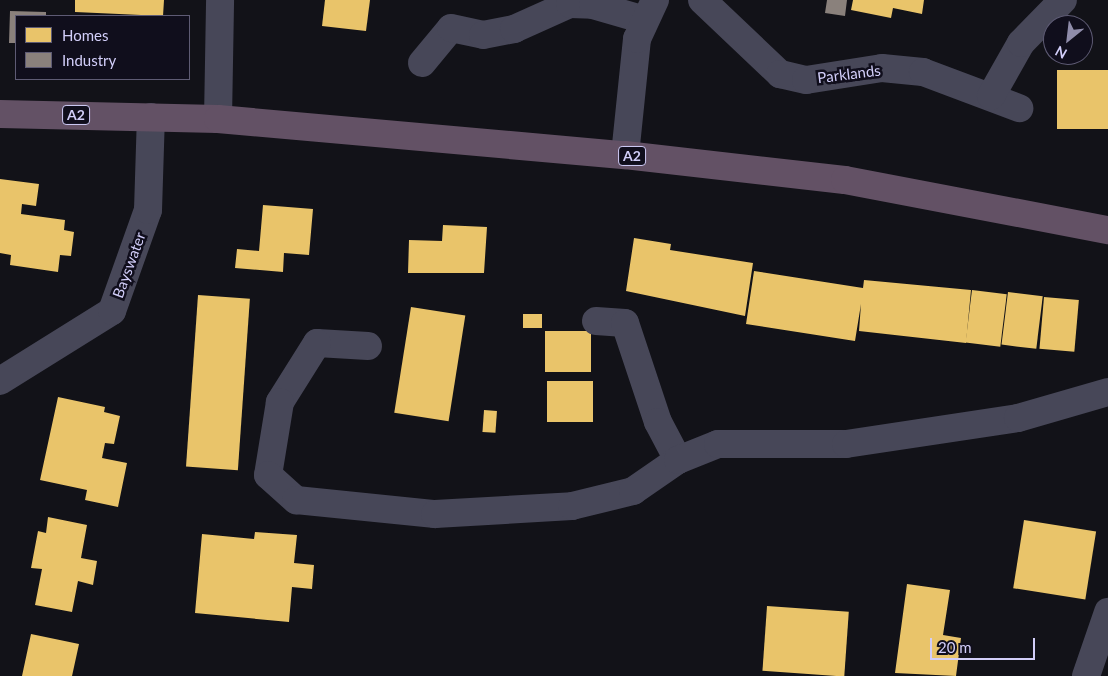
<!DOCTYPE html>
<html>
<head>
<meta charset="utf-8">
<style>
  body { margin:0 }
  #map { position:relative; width:1108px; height:676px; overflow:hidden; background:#121218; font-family:Lato,sans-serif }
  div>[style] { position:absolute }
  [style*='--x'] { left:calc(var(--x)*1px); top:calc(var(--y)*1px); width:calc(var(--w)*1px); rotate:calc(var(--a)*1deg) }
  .homes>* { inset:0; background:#e9c46a; transform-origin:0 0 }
  .industry>* { inset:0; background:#8a817c }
  .minor>* { height:28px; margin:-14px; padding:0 14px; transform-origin:14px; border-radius:14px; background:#474758 }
  .highway>* { height:28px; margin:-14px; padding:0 14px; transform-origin:14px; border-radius:14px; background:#635165 }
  span { translate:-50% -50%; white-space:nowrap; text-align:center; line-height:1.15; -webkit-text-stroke:5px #100e1c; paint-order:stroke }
  .shield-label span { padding:1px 4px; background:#100e1c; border:1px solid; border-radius:4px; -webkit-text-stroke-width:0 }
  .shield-label { font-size:14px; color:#d2cef9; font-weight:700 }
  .street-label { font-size:15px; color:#d2cef9 }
  .legend { position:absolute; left:15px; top:15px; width:175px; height:65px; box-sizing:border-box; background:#100e1c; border:1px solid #5e5b74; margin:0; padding:6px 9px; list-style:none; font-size:15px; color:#d2cef9 }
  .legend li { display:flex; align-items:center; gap:10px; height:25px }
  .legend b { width:25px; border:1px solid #5e5b74 }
  .north { position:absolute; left:1043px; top:15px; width:50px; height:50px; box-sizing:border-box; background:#100e1c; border:1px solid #5e5b74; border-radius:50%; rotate:209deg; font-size:14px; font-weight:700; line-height:20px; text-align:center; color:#d2cef9 }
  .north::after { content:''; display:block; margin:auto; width:18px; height:22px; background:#8f8caa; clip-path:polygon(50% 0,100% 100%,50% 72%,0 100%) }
  .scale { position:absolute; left:930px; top:638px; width:105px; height:22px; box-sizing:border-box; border:2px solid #d2cef9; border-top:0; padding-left:6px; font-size:15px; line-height:18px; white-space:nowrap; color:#d2cef9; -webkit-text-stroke:4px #100e1c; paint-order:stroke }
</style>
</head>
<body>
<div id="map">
  <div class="homes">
    <div style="clip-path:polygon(75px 0,164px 0,163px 16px,75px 12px)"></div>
    <div style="clip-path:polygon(325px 0,370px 0,366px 31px,322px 26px)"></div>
    <div style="clip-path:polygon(853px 0,924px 0,922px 14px,893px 8px,891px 18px,851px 10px)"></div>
    <div style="left:1108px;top:70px;width:59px;height:51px;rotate:90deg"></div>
    <div style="clip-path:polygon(0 179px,39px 184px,36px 206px,22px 204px,21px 214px,65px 220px,64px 230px,74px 232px,71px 256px,60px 255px,58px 272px,10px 265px,11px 255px,0 253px)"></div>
    <div style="clip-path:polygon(263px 205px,313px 209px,309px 255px,284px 253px,283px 272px,235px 268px,237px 249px,259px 251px)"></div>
    <div style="clip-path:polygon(443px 225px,487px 227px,484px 273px,408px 273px,409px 240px,442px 241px)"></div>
    <div style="clip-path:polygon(634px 238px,671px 244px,670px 250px,753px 263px,745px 316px,626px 291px)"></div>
    <div style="clip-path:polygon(754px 271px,863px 288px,864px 280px,971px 290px,966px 343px,859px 331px,861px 304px,855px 341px,746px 324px)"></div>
    <div style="left:972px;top:290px;width:35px;height:53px;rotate:7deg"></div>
    <div style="left:1008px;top:292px;width:35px;height:53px;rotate:7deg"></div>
    <div style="left:198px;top:295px;width:52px;height:172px;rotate:4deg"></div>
    <div style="left:1044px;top:297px;width:35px;height:52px;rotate:5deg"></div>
    <div style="left:411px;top:307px;width:55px;height:107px;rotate:9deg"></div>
    <div style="left:523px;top:314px;width:19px;height:14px"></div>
    <div style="left:545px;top:331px;width:46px;height:41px"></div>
    <div style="left:547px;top:381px;width:46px;height:41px"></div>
    <div style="clip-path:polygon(58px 397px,105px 407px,104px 412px,120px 416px,114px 444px,105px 443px,102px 458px,127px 463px,118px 507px,85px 500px,87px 490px,40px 480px)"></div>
    <div style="left:484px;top:410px;width:13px;height:22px;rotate:4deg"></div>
    <div style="clip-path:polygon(48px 517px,87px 525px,81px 558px,97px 561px,93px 585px,78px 581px,72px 612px,35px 605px,42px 569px,31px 568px,38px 531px,46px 533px)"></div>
    <div style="left:1024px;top:520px;width:73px;height:69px;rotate:9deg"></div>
    <div style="clip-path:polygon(255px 532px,297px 535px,294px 563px,314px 565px,312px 589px,292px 587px,289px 622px,195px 613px,202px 534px,254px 539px)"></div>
    <div style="clip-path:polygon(907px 584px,950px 590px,943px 635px,961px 638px,956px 676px,895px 673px)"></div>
    <div style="left:767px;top:606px;width:82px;height:65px;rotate:4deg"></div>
    <div style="clip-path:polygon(31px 634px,79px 644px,72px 676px,22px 676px)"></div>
  </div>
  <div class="industry">
    <div style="clip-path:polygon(827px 0,847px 0,845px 16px,825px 13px)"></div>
    <div style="clip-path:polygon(10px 11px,46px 12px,46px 16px,16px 16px,16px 43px,9px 43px)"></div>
  </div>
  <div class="minor">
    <div style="--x:702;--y:0;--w:108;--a:43.5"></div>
    <div style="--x:780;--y:74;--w:27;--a:13"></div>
    <div style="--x:806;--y:80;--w:77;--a:-9"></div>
    <div style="--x:882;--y:68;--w:41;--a:5.6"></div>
    <div style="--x:923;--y:72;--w:103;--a:20.6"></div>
    <div style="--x:422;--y:63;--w:45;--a:-50.4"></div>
    <div style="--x:451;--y:28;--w:33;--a:12"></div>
    <div style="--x:483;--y:35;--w:32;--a:-11"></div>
    <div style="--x:514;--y:29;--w:61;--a:-24.1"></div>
    <div style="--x:570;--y:4;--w:23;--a:2"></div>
    <div style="--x:593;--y:5;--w:54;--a:16.1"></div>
    <div style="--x:991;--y:96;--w:61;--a:-60.5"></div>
    <div style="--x:1021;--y:43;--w:60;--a:-45.7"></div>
    <div style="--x:218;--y:119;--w:119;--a:-89"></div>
    <div style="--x:625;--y:155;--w:117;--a:-84.1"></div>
    <div style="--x:637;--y:39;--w:43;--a:-65.2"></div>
    <div style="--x:596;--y:321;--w:29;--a:4"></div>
    <div style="--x:625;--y:323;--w:104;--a:71.6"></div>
    <div style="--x:658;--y:422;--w:43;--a:62.2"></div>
    <div style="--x:368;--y:346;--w:51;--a:-176.6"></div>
    <div style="--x:317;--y:343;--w:70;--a:122.1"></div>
    <div style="--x:280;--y:402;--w:74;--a:99.3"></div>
    <div style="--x:268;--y:475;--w:38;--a:42"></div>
    <div style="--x:296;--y:500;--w:140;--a:5.8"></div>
    <div style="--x:435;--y:514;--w:137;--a:-3.3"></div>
    <div style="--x:572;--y:506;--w:63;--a:-13.8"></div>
    <div style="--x:633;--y:491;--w:55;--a:-34.6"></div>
    <div style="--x:678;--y:460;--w:43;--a:-21.8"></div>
    <div style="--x:718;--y:444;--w:128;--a:0"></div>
    <div style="--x:846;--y:444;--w:174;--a:-8.6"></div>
    <div style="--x:1018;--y:418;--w:94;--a:-16.1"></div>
    <div style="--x:0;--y:381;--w:132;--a:-32"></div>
    <div style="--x:112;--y:311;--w:107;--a:-70.4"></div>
    <div style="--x:148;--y:210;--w:93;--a:-88.2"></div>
    <div style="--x:1086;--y:676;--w:68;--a:-71"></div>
  </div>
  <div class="highway">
    <div style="--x:0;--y:114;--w:218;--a:1.3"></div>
    <div style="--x:218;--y:119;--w:409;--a:5.1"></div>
    <div style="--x:625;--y:155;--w:221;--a:6.5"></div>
    <div style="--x:845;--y:180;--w:268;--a:10.8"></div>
  </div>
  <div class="shield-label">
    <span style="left:76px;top:115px">A2</span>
    <span style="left:632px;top:156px">A2</span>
  </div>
  <div class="street-label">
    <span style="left:849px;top:74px;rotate:-7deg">Parklands</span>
    <span style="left:129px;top:265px;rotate:-70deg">Bayswater</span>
  </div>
  <ul class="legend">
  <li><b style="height:14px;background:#e9c46a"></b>Homes</li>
  <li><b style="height:14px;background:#8a817c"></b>Industry</li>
  </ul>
  <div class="north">N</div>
  <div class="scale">20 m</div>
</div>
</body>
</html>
